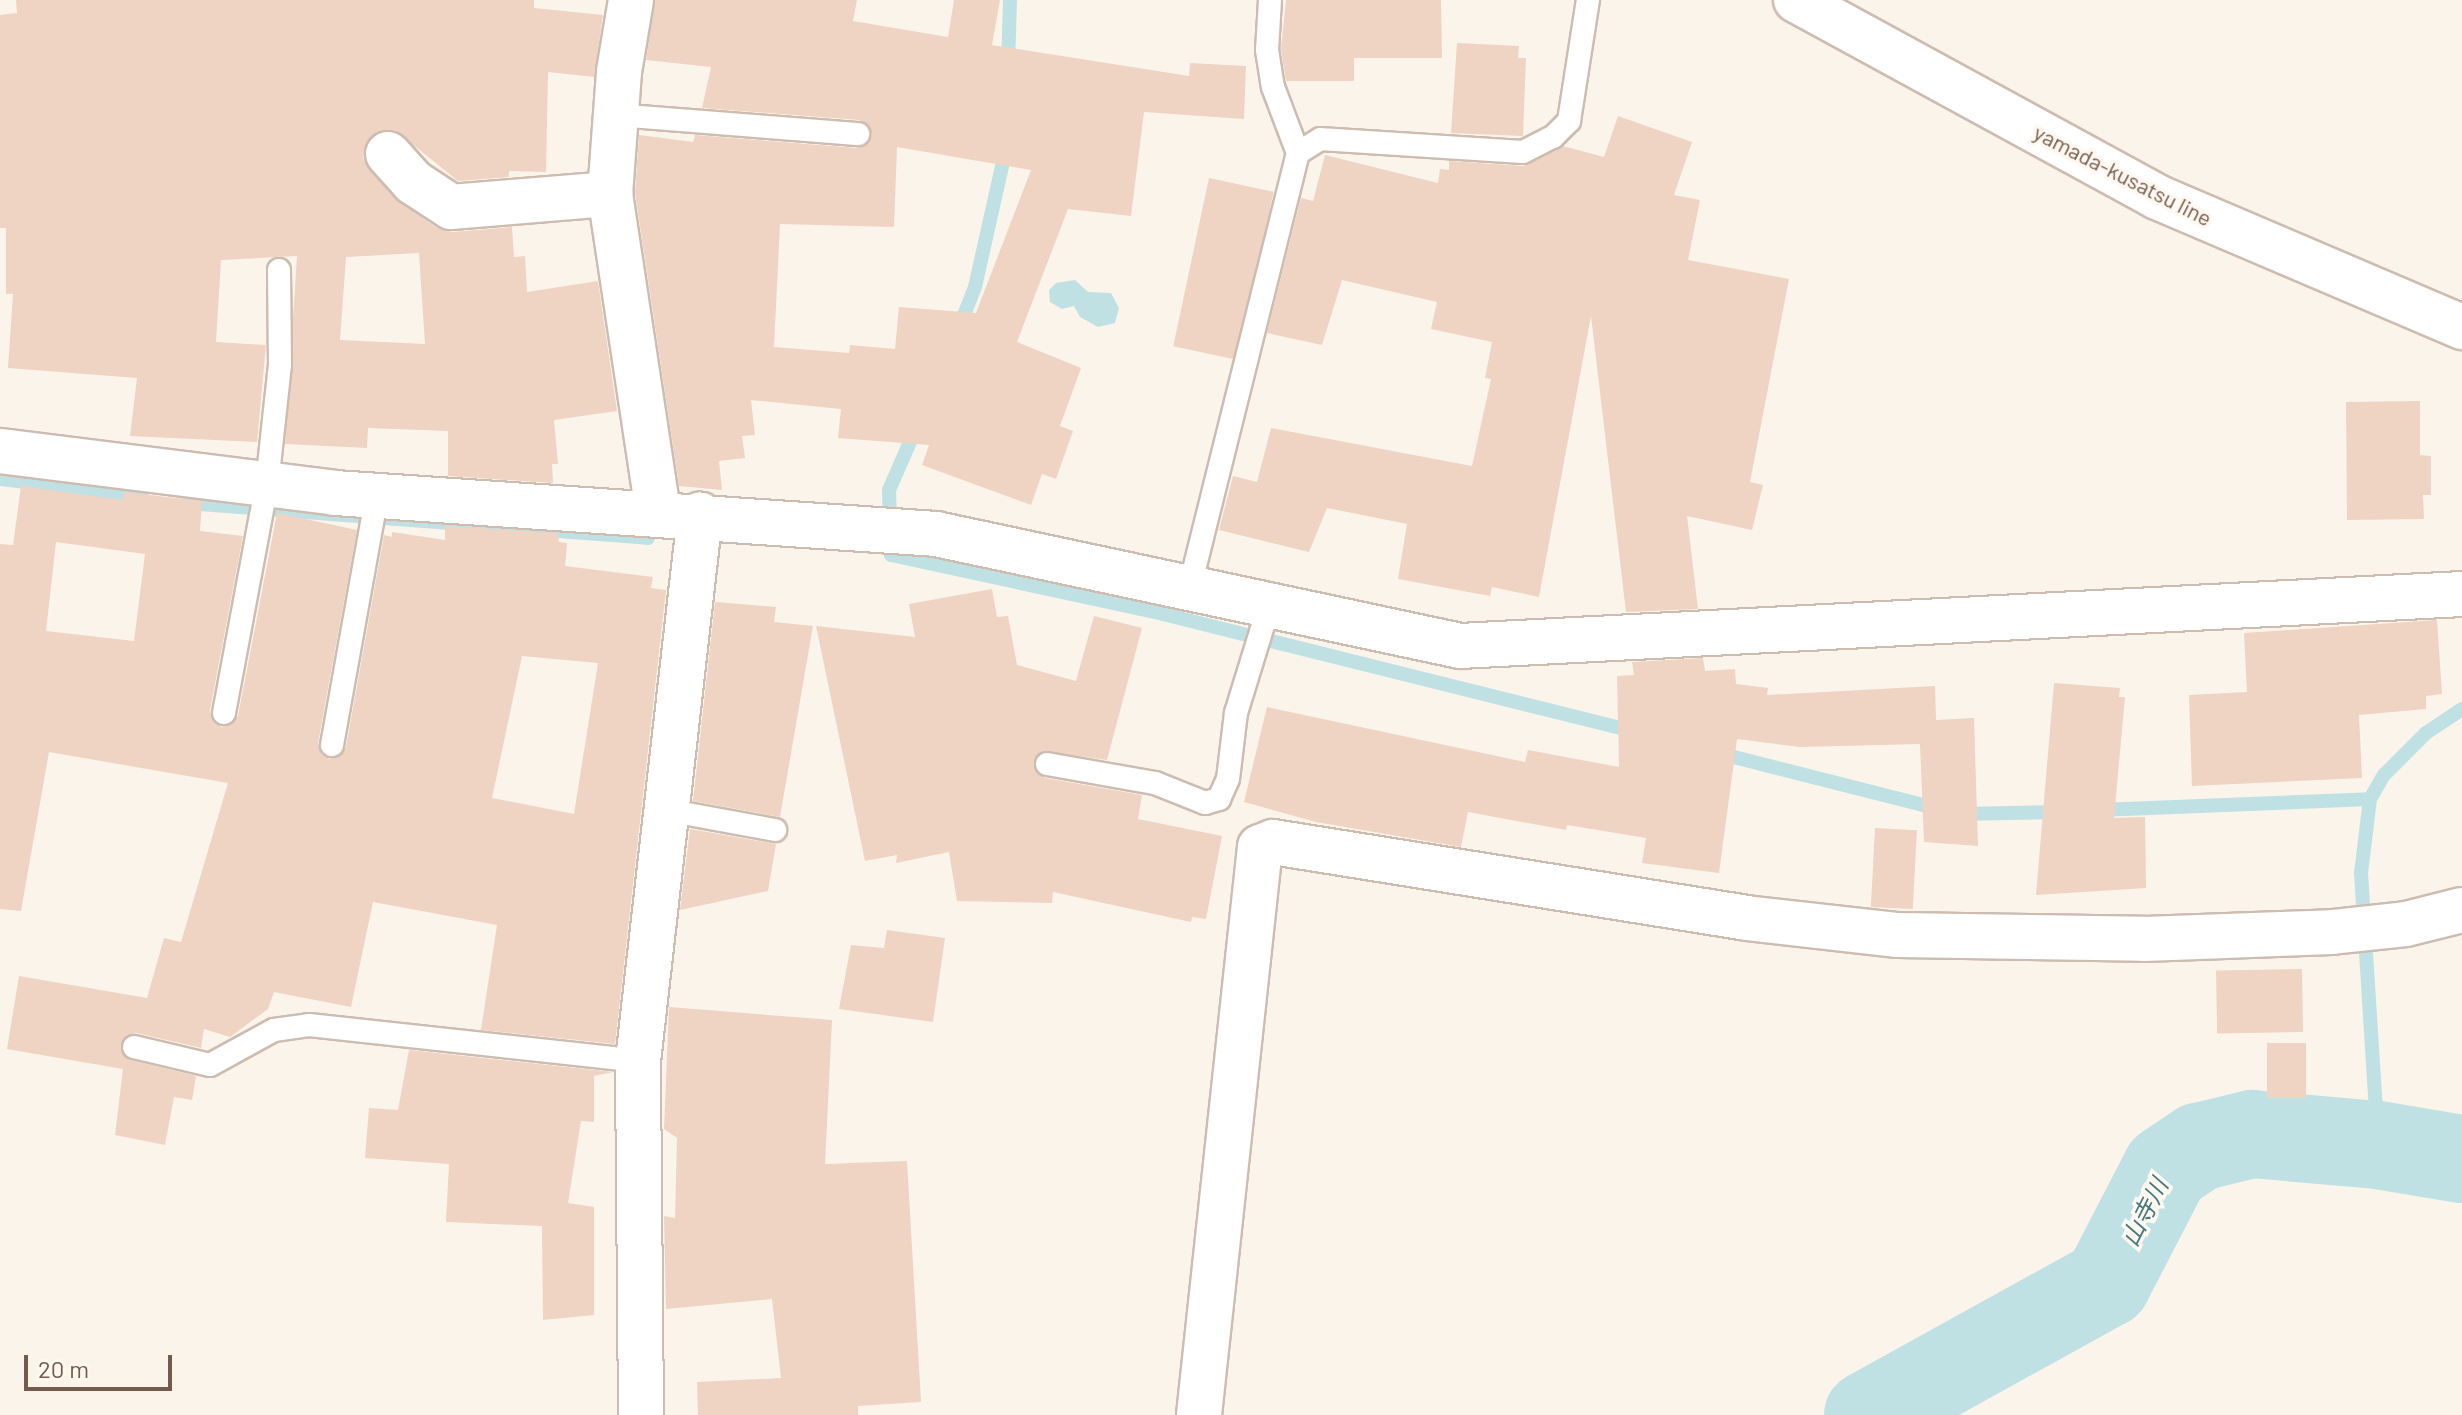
<!DOCTYPE html>
<html>
<head>
<meta charset="utf-8">
<style>
  body { margin:0 }
  #map { position:relative; width:2462px; height:1415px; overflow:hidden; background:#fbf4ea; font-family:Barlow,"Noto Sans JP",sans-serif }
  div>[style] { position:absolute }
  [style*='--x'] { left:calc(var(--x)*1px); top:calc(var(--y)*1px); width:calc(var(--w)*1px); rotate:calc(var(--a)*1deg) }
  .water>* { inset:0; background:#bfe1e4 }
  .stream>* { height:14px; margin:-7px; padding:0 7px; transform-origin:7px; border-radius:7px; background:#bfe1e4 }
  .river>* { height:88px; margin:-44px; padding:0 44px; transform-origin:44px; border-radius:44px; background:#bfe1e4 }
  .building>* { inset:0; background:#efd3c3; transform-origin:0 0 }
  .roads { filter:drop-shadow(2px 0 #cdbcb0) drop-shadow(-2px 0 #cdbcb0) drop-shadow(0 2px #cdbcb0) drop-shadow(0 -2px #cdbcb0) }
  .service>* { height:22px; margin:-11px; padding:0 11px; transform-origin:11px; border-radius:11px; background:#fff }
  .minor>* { height:44px; margin:-22px; padding:0 22px; transform-origin:22px; border-radius:22px; background:#fff }
  .secondary>* { height:44px; margin:-22px; padding:0 22px; transform-origin:22px; border-radius:22px; background:#fff }
  span { translate:-50% -50%; white-space:nowrap; text-align:center; line-height:1.15; -webkit-text-stroke:7px #fef8f0; paint-order:stroke }
  .street-label { font-size:22px; color:#755a4e }
  .water-label { font-size:24px; color:#46797f; font-style:italic }
  .scale { position:absolute; left:24px; top:1355px; width:148px; height:36px; box-sizing:border-box; border:4px solid #755a4e; border-top:0; padding-left:10px; font-size:24px; line-height:28px; white-space:nowrap; color:#755a4e; -webkit-text-stroke:6px #fef8f0; paint-order:stroke }
</style>
</head>
<body>
<div id="map">
  <div class="water">
    <div style="clip-path:polygon(1075px 280px,1088px 292px,1111px 293px,1119px 308px,1115px 323px,1098px 327px,1080px 317px,1074px 306px,1062px 309px,1050px 302px,1049px 290px,1056px 283px)"></div>
  </div>
  <div class="stream">
    <div style="--x:1008;--y:67;--w:67;--a:-88.3"></div>
    <div style="--x:959;--y:328;--w:44;--a:-68.7"></div>
    <div style="--x:975;--y:287;--w:142;--a:-77.4"></div>
    <div style="--x:916;--y:428;--w:68;--a:113.5"></div>
    <div style="--x:889;--y:490;--w:65;--a:88.2"></div>
    <div style="--x:891;--y:555;--w:278;--a:12.2"></div>
    <div style="--x:1163;--y:614;--w:487;--a:14"></div>
    <div style="--x:0;--y:479;--w:143;--a:6.8"></div>
    <div style="--x:186;--y:503;--w:463;--a:4.3"></div>
    <div style="--x:648;--y:538;--w:20;--a:-101"></div>
    <div style="--x:1718;--y:753;--w:228;--a:14.2"></div>
    <div style="--x:2370;--y:799;--w:28;--a:-60"></div>
    <div style="--x:2384;--y:775;--w:59;--a:-45"></div>
    <div style="--x:2426;--y:733;--w:43;--a:-33.7"></div>
    <div style="--x:2099;--y:810;--w:271;--a:-2.3"></div>
    <div style="--x:2370;--y:799;--w:75;--a:96.9"></div>
    <div style="--x:2361;--y:873;--w:273;--a:86.4"></div>
    <div style="--x:1959;--y:814;--w:103;--a:-1.1"></div>
  </div>
  <div class="river">
    <div style="--x:1868;--y:1415;--w:273;--a:-28.9"></div>
    <div style="--x:2107;--y:1283;--w:128;--a:-62.6"></div>
    <div style="--x:2166;--y:1169;--w:40;--a:-34"></div>
    <div style="--x:2199;--y:1147;--w:55;--a:-13.8"></div>
    <div style="--x:2252;--y:1134;--w:126;--a:5"></div>
    <div style="--x:2378;--y:1145;--w:85;--a:9.5"></div>
  </div>
  <div class="building">
    <div style="clip-path:polygon(evenodd,16px 0,534px 0,534px 8px,603px 15px,594px 77px,548px 72px,546px 172px,509px 171px,509px 177px,458px 181px,395px 130px,371px 136px,363px 158px,395px 199px,437px 228px,453px 232px,512px 227px,514px 257px,525px 256px,527px 292px,598px 281px,617px 411px,554px 420px,558px 464px,552px 464px,553px 483px,448px 476px,448px 431px,368px 428px,367px 448px,285px 444px,297px 256px,221px 260px,216px 342px,266px 345px,257px 442px,130px 436px,137px 378px,8px 368px,13px 294px,6px 294px,6px 228px,0 228px,0 15px,17px 13px,16px 0,419px 253px,425px 344px,340px 340px,346px 257px,419px 253px)"></div>
    <div style="clip-path:polygon(evenodd,655px 0,857px 0,853px 21px,948px 37px,954px 0,1000px 0,992px 45px,1189px 76px,1190px 63px,1246px 66px,1244px 119px,1144px 112px,1131px 216px,1068px 209px,1017px 342px,1081px 368px,1060px 426px,1073px 431px,1056px 479px,1042px 474px,1031px 505px,922px 465px,929px 445px,838px 438px,841px 409px,751px 400px,755px 435px,742px 436px,745px 458px,719px 461px,722px 490px,679px 486px,635px 193px,639px 135px,693px 142px,695px 135px,857px 148px,869px 142px,872px 134px,859px 120px,702px 108px,711px 67px,646px 60px,655px 0,897px 147px,1031px 170px,976px 313px,899px 307px,895px 349px,850px 345px,849px 353px,774px 347px,780px 224px,894px 227px,897px 147px)"></div>
    <div style="clip-path:polygon(1286px 0,1441px 0,1442px 58px,1354px 58px,1354px 81px,1286px 81px,1281px 49px)"></div>
    <div style="clip-path:polygon(1457px 43px,1519px 46px,1518px 58px,1526px 58px,1523px 136px,1451px 133px)"></div>
    <div style="clip-path:polygon(1618px 116px,1692px 142px,1674px 195px,1700px 200px,1688px 260px,1789px 279px,1750px 482px,1763px 485px,1752px 530px,1687px 516px,1698px 609px,1626px 612px,1591px 316px,1539px 597px,1492px 587px,1490px 596px,1398px 579px,1407px 524px,1327px 508px,1309px 552px,1219px 530px,1233px 476px,1257px 482px,1271px 428px,1472px 466px,1491px 379px,1485px 378px,1492px 342px,1431px 329px,1437px 302px,1342px 280px,1322px 345px,1267px 333px,1301px 198px,1313px 201px,1325px 155px,1438px 183px,1440px 169px,1449px 170px,1449px 161px,1523px 166px,1563px 146px,1604px 157px)"></div>
    <div style="left:1209px;top:178px;width:66px;height:172px;rotate:12deg"></div>
    <div style="clip-path:polygon(2420px 401px,2420px 455px,2431px 456px,2431px 495px,2423px 495px,2424px 519px,2347px 520px,2346px 402px)"></div>
    <div style="clip-path:polygon(evenodd,21px 486px,123px 500px,124px 492px,202px 501px,200px 531px,243px 536px,210px 710px,214px 723px,222px 727px,238px 716px,277px 513px,357px 530px,318px 743px,322px 755px,330px 759px,346px 747px,384px 535px,392px 537px,392px 532px,445px 540px,445px 526px,558px 533px,559px 542px,567px 543px,565px 566px,653px 577px,651px 588px,666px 590px,615px 1044px,481px 1030px,497px 925px,373px 902px,351px 1007px,274px 992px,268px 1009px,230px 1037px,204px 1029px,201px 1048px,137px 1033px,123px 1038px,121px 1052px,130px 1060px,196px 1076px,192px 1100px,174px 1097px,165px 1145px,115px 1135px,123px 1069px,7px 1049px,19px 976px,147px 998px,164px 938px,181px 942px,228px 783px,49px 752px,21px 911px,0 909px,0 544px,13px 545px,21px 486px,56px 542px,145px 554px,134px 641px,46px 631px,56px 542px,21px 486px,522px 656px,598px 663px,574px 814px,492px 798px,522px 656px)"></div>
    <div style="clip-path:polygon(992px 589px,997px 617px,1008px 616px,1017px 665px,1076px 681px,1094px 616px,1142px 628px,1107px 760px,1043px 751px,1034px 768px,1045px 778px,1142px 795px,1138px 819px,1222px 836px,1206px 919px,1192px 917px,1191px 922px,1053px 892px,1052px 903px,957px 901px,949px 852px,896px 863px,897px 855px,865px 861px,816px 626px,915px 637px,909px 604px)"></div>
    <div style="clip-path:polygon(715px 602px,776px 607px,774px 622px,813px 626px,780px 817px,693px 801px)"></div>
    <div style="clip-path:polygon(2437px 620px,2442px 694px,2426px 696px,2426px 709px,2359px 715px,2362px 778px,2192px 786px,2189px 695px,2247px 692px,2244px 633px)"></div>
    <div style="clip-path:polygon(1703px 658px,1705px 671px,1735px 669px,1736px 684px,1768px 688px,1767px 695px,1935px 686px,1936px 720px,1974px 718px,1978px 846px,1924px 842px,1920px 744px,1800px 747px,1737px 739px,1719px 873px,1642px 863px,1646px 838px,1567px 825px,1566px 830px,1468px 812px,1461px 847px,1316px 822px,1244px 802px,1267px 707px,1525px 762px,1528px 750px,1619px 767px,1617px 676px,1634px 675px,1632px 662px)"></div>
    <div style="clip-path:polygon(2054px 683px,2120px 688px,2119px 697px,2125px 697px,2114px 818px,2145px 817px,2146px 888px,2036px 895px)"></div>
    <div style="left:1875px;top:828px;width:42px;height:79px;rotate:3deg"></div>
    <div style="clip-path:polygon(690px 829px,776px 844px,768px 891px,680px 910px)"></div>
    <div style="clip-path:polygon(887px 930px,945px 938px,933px 1022px,839px 1009px,851px 945px,884px 948px)"></div>
    <div style="left:2302px;top:969px;width:63px;height:86px;rotate:89deg"></div>
    <div style="clip-path:polygon(669px 1007px,832px 1020px,825px 1164px,907px 1161px,921px 1402px,858px 1406px,858px 1415px,698px 1415px,697px 1382px,781px 1378px,772px 1299px,666px 1309px,664px 1216px,675px 1218px,677px 1138px,664px 1129px)"></div>
    <div style="left:2267px;top:1043px;width:39px;height:55px"></div>
    <div style="clip-path:polygon(409px 1050px,613px 1072px,594px 1076px,594px 1122px,581px 1121px,568px 1203px,594px 1207px,594px 1315px,543px 1320px,542px 1226px,446px 1222px,449px 1164px,365px 1158px,369px 1108px,398px 1110px)"></div>
  </div>
  <div class="roads">
    <div class="service">
      <div style="--x:1270;--y:0;--w:50;--a:93.4"></div>
      <div style="--x:1267;--y:50;--w:37;--a:81"></div>
      <div style="--x:1273;--y:87;--w:71;--a:69.3"></div>
      <div style="--x:616;--y:115;--w:243;--a:4.5"></div>
      <div style="--x:1189;--y:590;--w:450;--a:-76"></div>
      <div style="--x:1298;--y:153;--w:26;--a:-32"></div>
      <div style="--x:1320;--y:139;--w:203;--a:3.7"></div>
      <div style="--x:1523;--y:152;--w:34;--a:-27"></div>
      <div style="--x:1553;--y:137;--w:23;--a:-45"></div>
      <div style="--x:1569;--y:121;--w:122;--a:-81.1"></div>
      <div style="--x:224;--y:713;--w:233;--a:-79.4"></div>
      <div style="--x:267;--y:484;--w:120;--a:-83.8"></div>
      <div style="--x:280;--y:365;--w:95;--a:-90.6"></div>
      <div style="--x:332;--y:745;--w:254;--a:-79.8"></div>
      <div style="--x:1047;--y:764;--w:110;--a:10"></div>
      <div style="--x:1155;--y:783;--w:54;--a:21.8"></div>
      <div style="--x:1205;--y:803;--w:15;--a:-16"></div>
      <div style="--x:1219;--y:799;--w:22;--a:-66"></div>
      <div style="--x:1228;--y:779;--w:66;--a:-83.1"></div>
      <div style="--x:1236;--y:713;--w:112;--a:-72.9"></div>
      <div style="--x:666;--y:810;--w:111;--a:10.4"></div>
      <div style="--x:134;--y:1047;--w:78;--a:13.3"></div>
      <div style="--x:210;--y:1065;--w:73;--a:-28.7"></div>
      <div style="--x:274;--y:1030;--w:35;--a:-8"></div>
      <div style="--x:309;--y:1025;--w:331;--a:6.2"></div>
    </div>
    <div class="minor">
      <div style="--x:631;--y:0;--w:73;--a:99.5"></div>
      <div style="--x:619;--y:72;--w:122;--a:94.2"></div>
      <div style="--x:610;--y:194;--w:323;--a:81.4"></div>
      <div style="--x:388;--y:154;--w:38;--a:48"></div>
      <div style="--x:413;--y:182;--w:45;--a:33.3"></div>
      <div style="--x:451;--y:207;--w:160;--a:-4.7"></div>
      <div style="--x:0;--y:451;--w:338;--a:7.1"></div>
      <div style="--x:335;--y:493;--w:602;--a:3.9"></div>
      <div style="--x:936;--y:534;--w:536;--a:12.06"></div>
      <div style="--x:1460;--y:646;--w:1003;--a:-2.97"></div>
      <div style="--x:641;--y:1415;--w:354;--a:-90.5"></div>
      <div style="--x:638;--y:1061;--w:550;--a:-83.52"></div>
      <div style="--x:1199;--y:1415;--w:571;--a:-83.87"></div>
      <div style="--x:1260;--y:847;--w:14;--a:-21"></div>
      <div style="--x:1273;--y:842;--w:479;--a:9.1"></div>
      <div style="--x:1746;--y:918;--w:153;--a:6.4"></div>
      <div style="--x:1898;--y:935;--w:246;--a:0.9"></div>
      <div style="--x:2144;--y:939;--w:188;--a:-2.1"></div>
      <div style="--x:2332;--y:932;--w:74;--a:-6.2"></div>
      <div style="--x:2406;--y:924;--w:58;--a:-14"></div>
    </div>
    <div class="secondary">
      <div style="--x:1796;--y:0;--w:411;--a:28.6"></div>
      <div style="--x:2157;--y:197;--w:332;--a:23.1"></div>
    </div>
  </div>
  <div class="street-label">
    <span style="left:2123px;top:175px;rotate:27deg">yamada-kusatsu line</span>
  </div>
  <div class="water-label">
    <span style="left:2144px;top:1212px;rotate:-63deg">山寺川</span>
  </div>
  <div class="scale">20 m</div>
</div>
</body>
</html>
